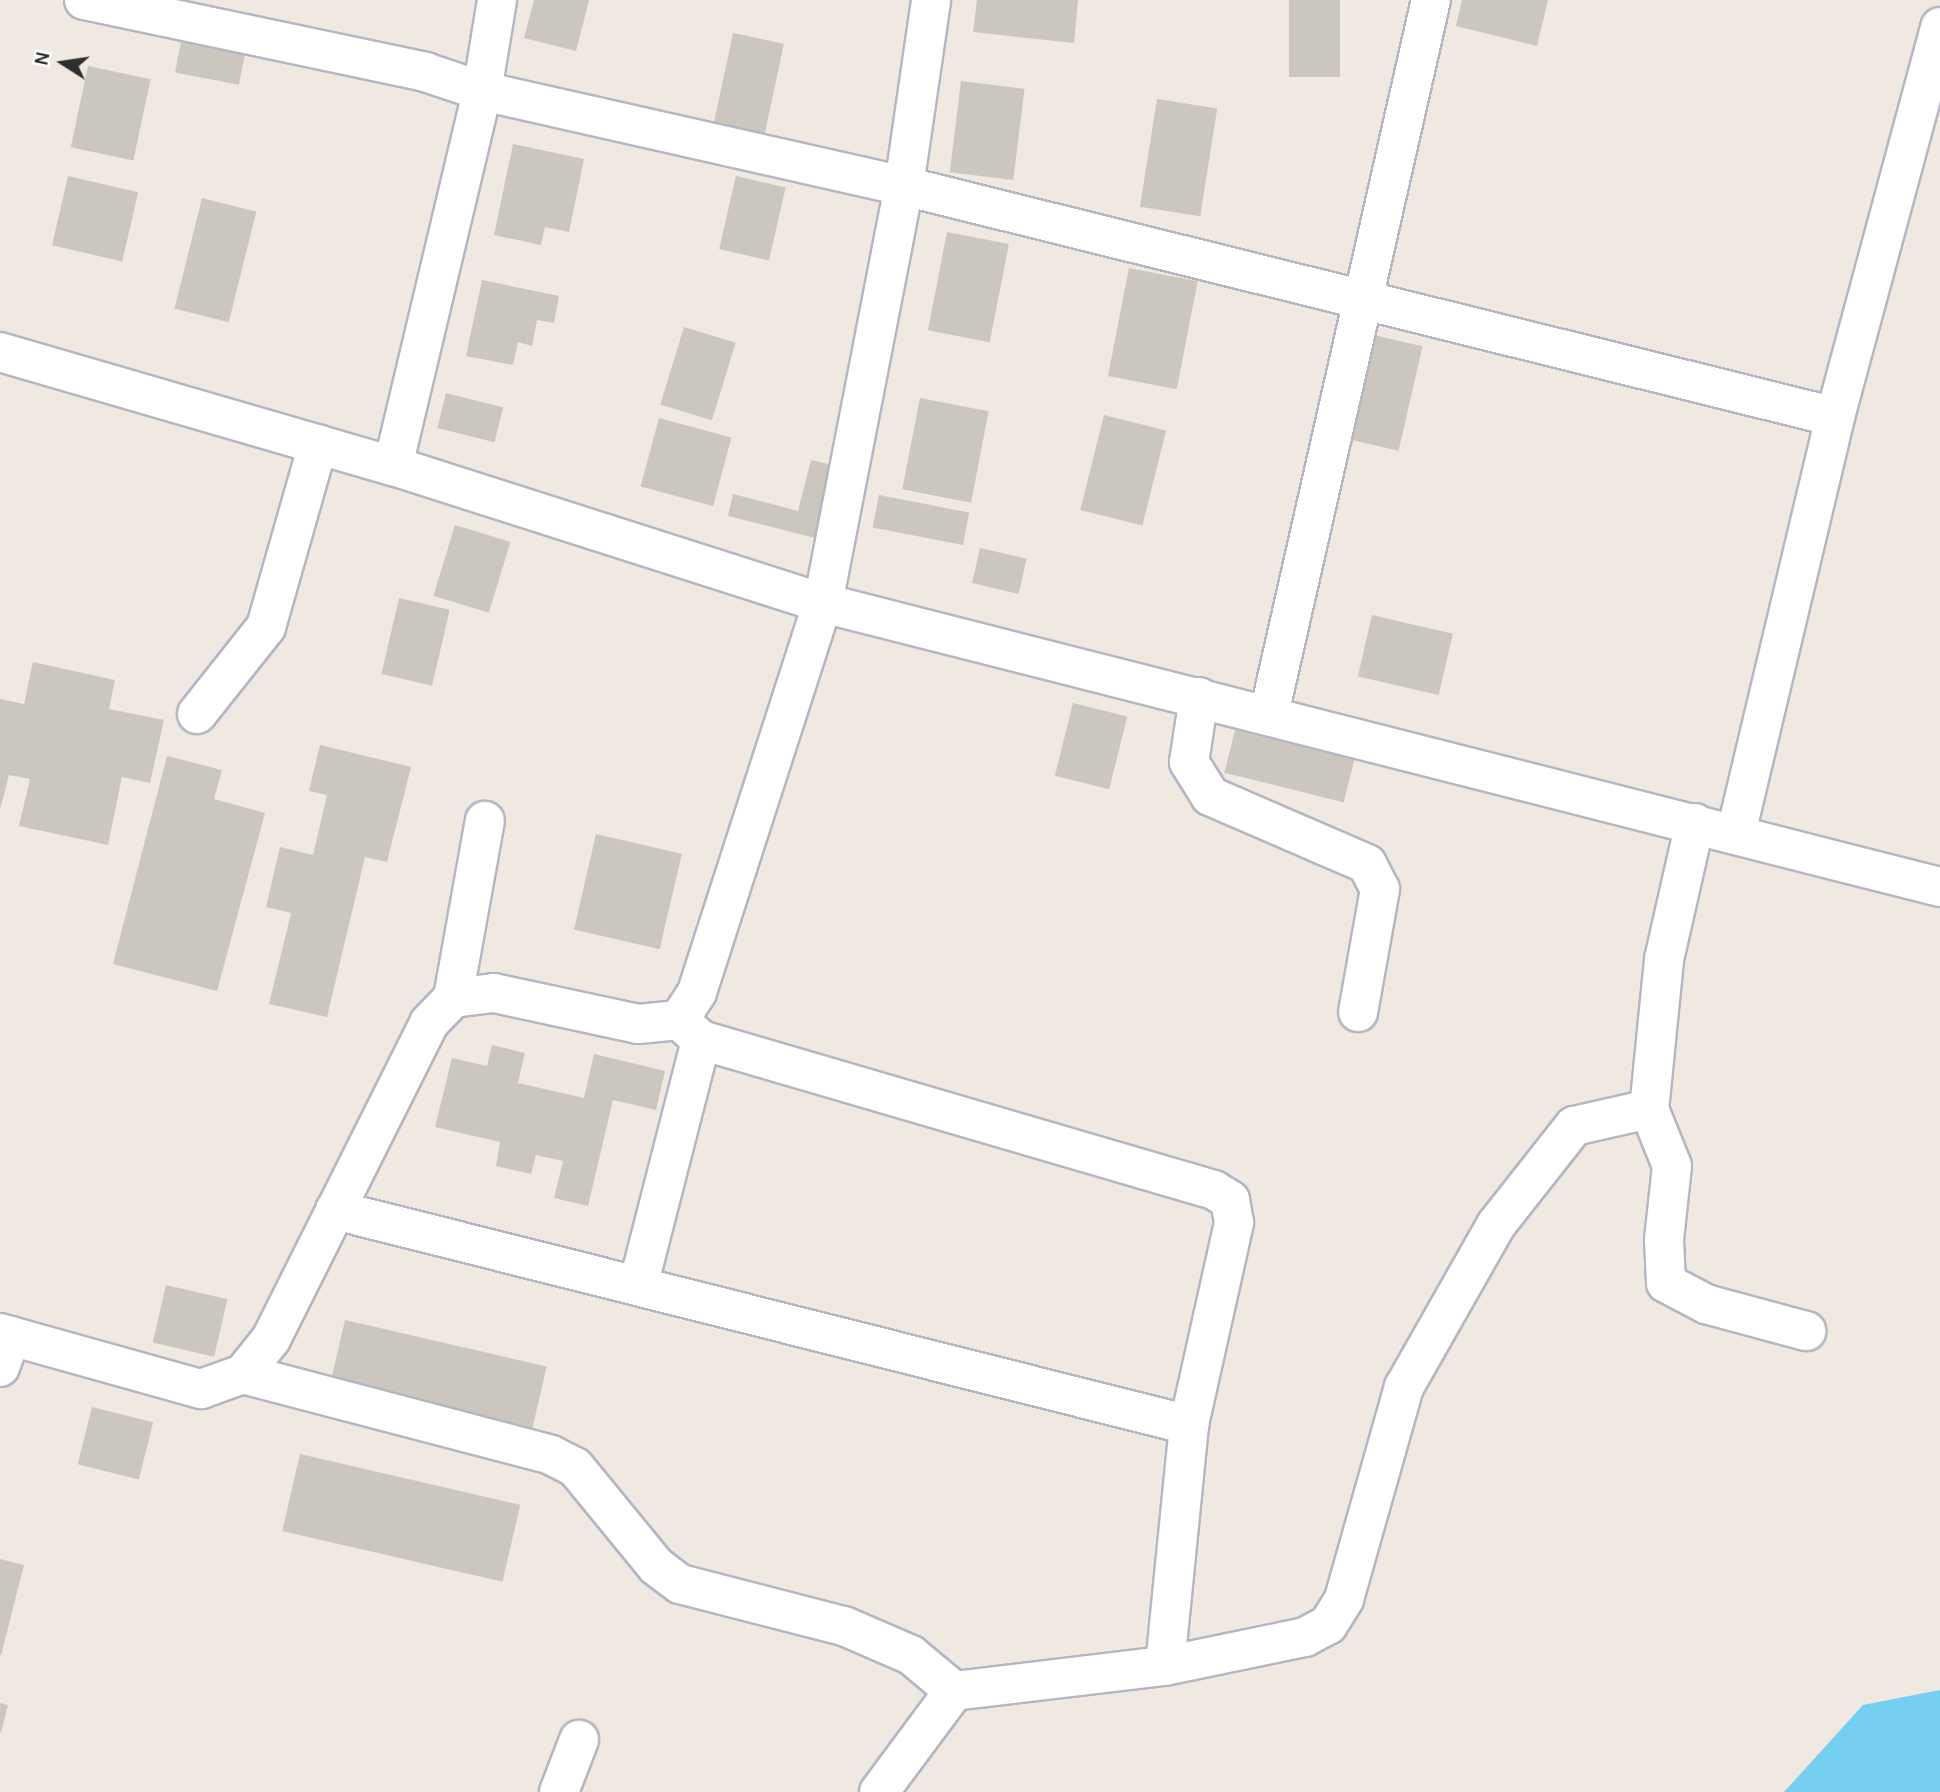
<!DOCTYPE html>
<html>
<head>
<meta charset="utf-8">
<style>
  body { margin:0 }
  #map { position:relative; width:1940px; height:1792px; overflow:hidden; background:#efe9e1; font-family:Karla,sans-serif }
  div>[style] { position:absolute }
  [style*='--x'] { left:calc(var(--x)*1px); top:calc(var(--y)*1px); width:calc(var(--w)*1px); rotate:calc(var(--a)*1deg) }
  .water>* { inset:0; background:#75cff0 }
  .building>* { inset:0; background:#cbc7bf; transform-origin:0 0 }
  .roads { filter:drop-shadow(2px 0 #b4b7c1) drop-shadow(-2px 0 #b4b7c1) drop-shadow(0 2px #b4b7c1) drop-shadow(0 -2px #b4b7c1) }
  .minor>* { height:38px; margin:-19px; padding:0 19px; transform-origin:19px; border-radius:19px; background:#fff }
  span { translate:-50% -50%; white-space:nowrap; text-align:center; line-height:1.15; -webkit-text-stroke:5px #fff; paint-order:stroke }
  .north { position:absolute; left:28px; top:28px; width:70px; height:70px; -webkit-text-stroke:5px #fff; paint-order:stroke; rotate:282deg; font-size:19px; font-weight:700; line-height:28px; text-align:center; color:#2e2e2e }
  .north::after { content:''; display:block; margin:auto; width:24px; height:32px; background:#2e2e2e; clip-path:polygon(50% 0,100% 100%,50% 72%,0 100%) }
</style>
</head>
<body>
<div id="map">
  <div class="water">
    <div style="clip-path:polygon(1940px 1690px,1940px 1792px,1784px 1792px,1863px 1705px)"></div>
  </div>
  <div class="building">
    <div style="clip-path:polygon(534px 0,589px 0,576px 51px,524px 38px)"></div>
    <div style="clip-path:polygon(977px 0,1078px 0,1074px 43px,973px 32px)"></div>
    <div style="left:1289px;top:0;width:51px;height:77px"></div>
    <div style="clip-path:polygon(1462px 0,1548px 0,1537px 46px,1456px 26px)"></div>
    <div style="left:733px;top:33px;width:52px;height:97px;rotate:12deg"></div>
    <div style="left:181px;top:42px;width:65px;height:31px;rotate:11deg"></div>
    <div style="left:88px;top:66px;width:64px;height:83px;rotate:12deg"></div>
    <div style="left:961px;top:81px;width:64px;height:92px;rotate:7deg"></div>
    <div style="left:1157px;top:99px;width:61px;height:109px;rotate:9deg"></div>
    <div style="clip-path:polygon(513px 144px,584px 159px,569px 232px,545px 227px,541px 245px,494px 235px)"></div>
    <div style="left:68px;top:176px;width:72px;height:71px;rotate:13deg"></div>
    <div style="left:736px;top:176px;width:51px;height:75px;rotate:13deg"></div>
    <div style="left:202px;top:198px;width:56px;height:114px;rotate:14deg"></div>
    <div style="left:947px;top:232px;width:63px;height:100px;rotate:11deg"></div>
    <div style="left:1129px;top:268px;width:70px;height:110px;rotate:11deg"></div>
    <div style="clip-path:polygon(482px 280px,559px 296px,554px 323px,537px 320px,532px 346px,518px 342px,513px 365px,466px 356px)"></div>
    <div style="left:684px;top:327px;width:54px;height:81px;rotate:17deg"></div>
    <div style="left:1369px;top:334px;width:55px;height:107px;rotate:13deg"></div>
    <div style="left:446px;top:393px;width:59px;height:36px;rotate:14deg"></div>
    <div style="left:920px;top:398px;width:70px;height:93px;rotate:11deg"></div>
    <div style="left:1104px;top:415px;width:64px;height:98px;rotate:14deg"></div>
    <div style="left:659px;top:418px;width:75px;height:71px;rotate:15deg"></div>
    <div style="clip-path:polygon(811px 460px,837px 466px,819px 539px,728px 516px,733px 494px,798px 511px)"></div>
    <div style="left:879px;top:495px;width:92px;height:33px;rotate:11deg"></div>
    <div style="left:455px;top:525px;width:58px;height:74px;rotate:17deg"></div>
    <div style="left:980px;top:548px;width:48px;height:36px;rotate:13deg"></div>
    <div style="left:399px;top:598px;width:52px;height:78px;rotate:13deg"></div>
    <div style="left:1372px;top:615px;width:83px;height:63px;rotate:13deg"></div>
    <div style="clip-path:polygon(33px 662px,115px 680px,109px 709px,164px 720px,150px 783px,122px 777px,108px 845px,19px 826px,30px 779px,9px 775px,0 810px,0 699px,24px 704px)"></div>
    <div style="left:1073px;top:703px;width:56px;height:75px;rotate:14deg"></div>
    <div style="left:1235px;top:730px;width:123px;height:44px;rotate:14deg"></div>
    <div style="clip-path:polygon(320px 745px,411px 767px,387px 862px,365px 857px,327px 1017px,269px 1004px,291px 913px,266px 907px,280px 847px,313px 855px,327px 795px,309px 791px)"></div>
    <div style="clip-path:polygon(167px 756px,222px 770px,214px 799px,265px 813px,217px 991px,113px 964px)"></div>
    <div style="left:596px;top:834px;width:88px;height:98px;rotate:13deg"></div>
    <div style="clip-path:polygon(492px 1045px,525px 1053px,518px 1083px,584px 1098px,594px 1054px,665px 1071px,656px 1110px,613px 1100px,588px 1206px,554px 1198px,563px 1161px,536px 1155px,531px 1174px,496px 1166px,500px 1142px,435px 1127px,452px 1058px,487px 1066px)"></div>
    <div style="left:166px;top:1285px;width:63px;height:59px;rotate:13deg"></div>
    <div style="left:345px;top:1320px;width:207px;height:68px;rotate:13deg"></div>
    <div style="left:92px;top:1407px;width:63px;height:59px;rotate:14deg"></div>
    <div style="left:300px;top:1454px;width:226px;height:79px;rotate:13deg"></div>
    <div style="clip-path:polygon(0 1559px,24px 1565px,1px 1655px,0 1655px)"></div>
    <div style="clip-path:polygon(0 1703px,8px 1705px,1px 1733px,0 1732px)"></div>
  </div>
  <div class="roads">
    <div class="minor">
      <div style="--x:84;--y:0;--w:349;--a:11.9"></div>
      <div style="--x:425;--y:72;--w:60;--a:18.4"></div>
      <div style="--x:482;--y:91;--w:433;--a:12.7"></div>
      <div style="--x:904;--y:186;--w:959;--a:13.93"></div>
      <div style="--x:0;--y:352;--w:409;--a:16.2"></div>
      <div style="--x:393;--y:466;--w:451;--a:17.7"></div>
      <div style="--x:823;--y:603;--w:1153;--a:14.27"></div>
      <div style="--x:393;--y:466;--w:385;--a:-76.6"></div>
      <div style="--x:482;--y:91;--w:92;--a:-80.6"></div>
      <div style="--x:1199;--y:697;--w:66;--a:98.7"></div>
      <div style="--x:1189;--y:762;--w:40;--a:58"></div>
      <div style="--x:1210;--y:796;--w:171;--a:23.4"></div>
      <div style="--x:1367;--y:864;--w:28;--a:63"></div>
      <div style="--x:1380;--y:889;--w:125;--a:100.1"></div>
      <div style="--x:197;--y:714;--w:111;--a:-51.6"></div>
      <div style="--x:266;--y:627;--w:190;--a:-74.1"></div>
      <div style="--x:1269;--y:714;--w:732;--a:-77.22"></div>
      <div style="--x:1695;--y:823;--w:140;--a:102.8"></div>
      <div style="--x:1664;--y:960;--w:150;--a:95.7"></div>
      <div style="--x:1649;--y:1109;--w:61;--a:68"></div>
      <div style="--x:1672;--y:1166;--w:74;--a:96.2"></div>
      <div style="--x:1664;--y:1240;--w:43;--a:87.3"></div>
      <div style="--x:1666;--y:1283;--w:45;--a:27.7"></div>
      <div style="--x:1706;--y:1304;--w:104;--a:15.1"></div>
      <div style="--x:1736;--y:833;--w:428;--a:-76.6"></div>
      <div style="--x:1835;--y:417;--w:404;--a:-74.9"></div>
      <div style="--x:453;--y:998;--w:180;--a:-79.8"></div>
      <div style="--x:679;--y:1020;--w:30;--a:42"></div>
      <div style="--x:701;--y:1040;--w:534;--a:16.3"></div>
      <div style="--x:1214;--y:1190;--w:19;--a:32"></div>
      <div style="--x:1230;--y:1200;--w:23;--a:80"></div>
      <div style="--x:1234;--y:1223;--w:207;--a:102.6"></div>
      <div style="--x:1189;--y:1425;--w:242;--a:95.7"></div>
      <div style="--x:335;--y:1210;--w:881;--a:14.13"></div>
      <div style="--x:638;--y:1286;--w:254;--a:-75.6"></div>
      <div style="--x:0;--y:1333;--w:209;--a:15.6"></div>
      <div style="--x:201;--y:1389;--w:45;--a:-19.7"></div>
      <div style="--x:243;--y:1374;--w:45;--a:-51.3"></div>
      <div style="--x:271;--y:1339;--w:353;--a:-63.4"></div>
      <div style="--x:429;--y:1023;--w:35;--a:-46"></div>
      <div style="--x:453;--y:998;--w:41;--a:-7"></div>
      <div style="--x:494;--y:993;--w:147;--a:12.1"></div>
      <div style="--x:638;--y:1024;--w:41;--a:-5.6"></div>
      <div style="--x:679;--y:1020;--w:33;--a:-57"></div>
      <div style="--x:697;--y:992;--w:409;--a:-72.1"></div>
      <div style="--x:823;--y:603;--w:425;--a:-79"></div>
      <div style="--x:904;--y:186;--w:188;--a:-81.7"></div>
      <div style="--x:0;--y:1367;--w:33;--a:-70"></div>
      <div style="--x:243;--y:1374;--w:318;--a:14.7"></div>
      <div style="--x:551;--y:1455;--w:27;--a:27"></div>
      <div style="--x:575;--y:1467;--w:128;--a:50.7"></div>
      <div style="--x:656;--y:1566;--w:30;--a:37"></div>
      <div style="--x:680;--y:1584;--w:169;--a:14.4"></div>
      <div style="--x:844;--y:1626;--w:73;--a:23.4"></div>
      <div style="--x:911;--y:1655;--w:56;--a:39.9"></div>
      <div style="--x:954;--y:1691;--w:212;--a:-6.8"></div>
      <div style="--x:1165;--y:1666;--w:143;--a:-11.7"></div>
      <div style="--x:1305;--y:1637;--w:26;--a:-28"></div>
      <div style="--x:1328;--y:1625;--w:31;--a:-58"></div>
      <div style="--x:1344;--y:1599;--w:220;--a:-74.2"></div>
      <div style="--x:1404;--y:1387;--w:186;--a:-60.4"></div>
      <div style="--x:1496;--y:1225;--w:126;--a:-51.8"></div>
      <div style="--x:1574;--y:1126;--w:77;--a:-12.8"></div>
      <div style="--x:559;--y:1792;--w:56;--a:-69"></div>
      <div style="--x:879;--y:1792;--w:126;--a:-53.4"></div>
    </div>
  </div>
  <div class="north">N</div>
</div>
</body>
</html>
